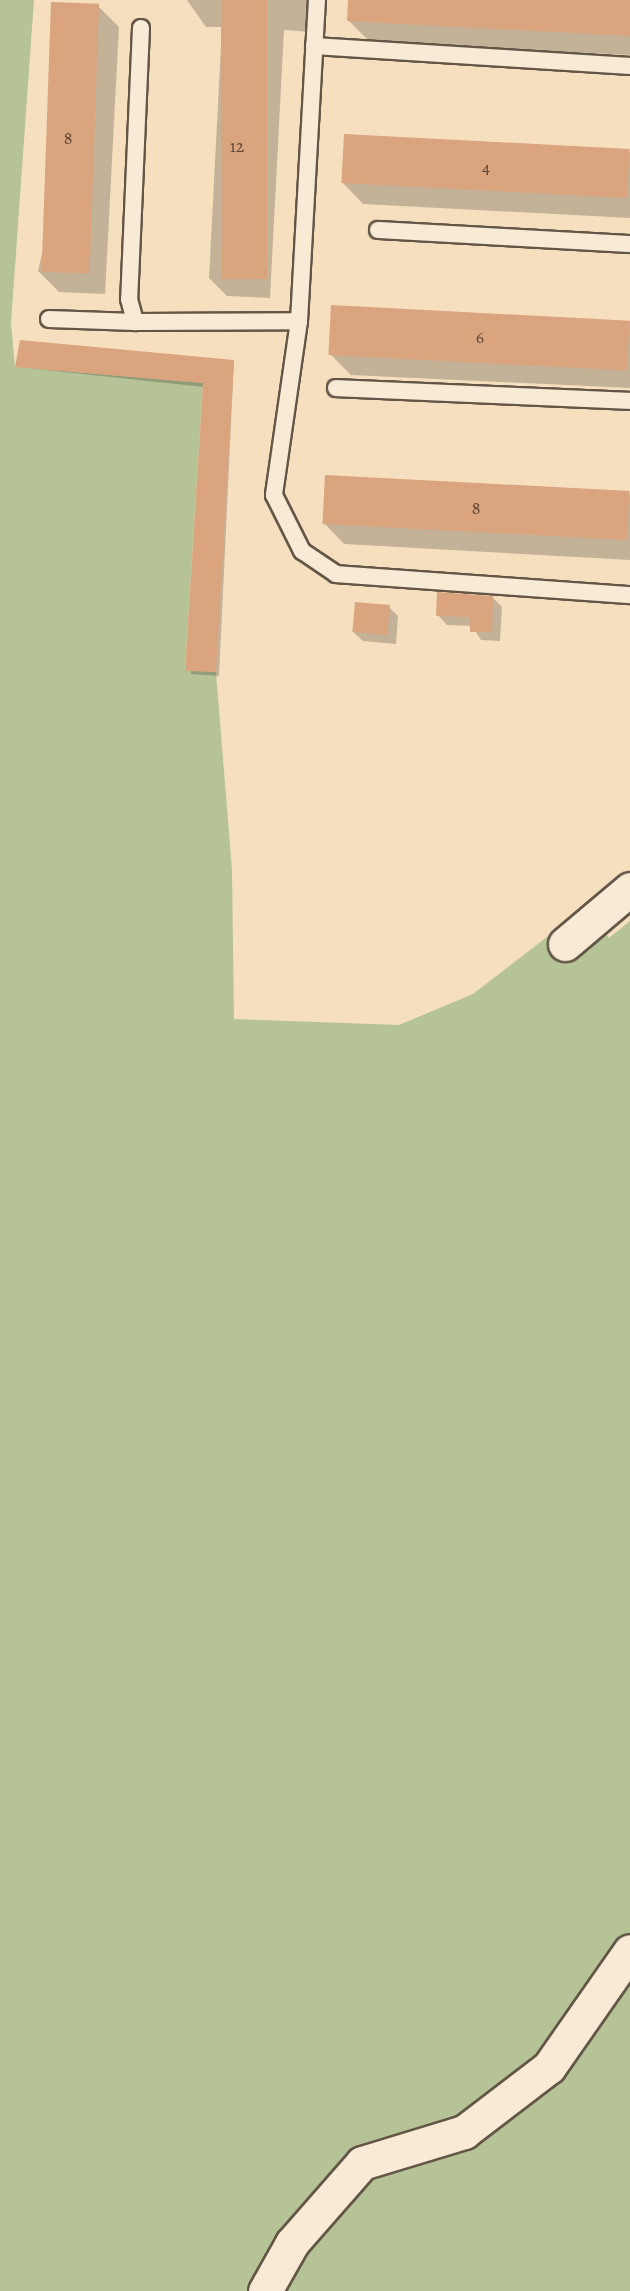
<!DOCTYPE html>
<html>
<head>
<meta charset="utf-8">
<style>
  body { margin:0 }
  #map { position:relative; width:630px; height:2291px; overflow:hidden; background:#f5dfbe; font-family:Alegreya,serif }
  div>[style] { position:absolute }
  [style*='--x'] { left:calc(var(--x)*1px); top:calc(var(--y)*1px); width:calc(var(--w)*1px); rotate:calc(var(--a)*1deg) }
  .green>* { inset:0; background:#b6c396 }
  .shadow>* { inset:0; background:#0003 }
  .building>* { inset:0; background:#daa47f; transform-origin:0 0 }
  .roads { filter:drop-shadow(2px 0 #635647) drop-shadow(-2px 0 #635647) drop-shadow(0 2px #635647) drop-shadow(0 -2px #635647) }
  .lane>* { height:16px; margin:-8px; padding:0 8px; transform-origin:8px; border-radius:8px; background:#f8ead5 }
  .street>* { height:33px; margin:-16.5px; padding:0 16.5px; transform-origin:16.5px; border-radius:16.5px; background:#f8ead5 }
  span { translate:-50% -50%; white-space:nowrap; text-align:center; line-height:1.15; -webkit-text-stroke:6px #f8ead5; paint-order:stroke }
  .number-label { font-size:18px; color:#5c4737 }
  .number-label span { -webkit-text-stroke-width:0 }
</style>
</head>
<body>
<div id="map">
  <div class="green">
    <div style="clip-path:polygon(0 0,34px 0,11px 323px,15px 367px,203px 383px,185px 670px,216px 672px,232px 870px,234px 1019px,399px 1025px,473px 994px,586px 907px,609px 938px,630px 921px,630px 2291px,0 2291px)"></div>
  </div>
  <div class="shadow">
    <div style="clip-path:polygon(187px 0,313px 0,311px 32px,284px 30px,270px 298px,227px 296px,209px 278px,222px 27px,206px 27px)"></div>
    <div style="clip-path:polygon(350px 0,630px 0,630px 55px,370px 42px,349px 21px)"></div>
    <div style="clip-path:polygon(98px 6px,119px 27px,105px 294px,59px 292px,38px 271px)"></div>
    <div style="clip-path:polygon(630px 152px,630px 218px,363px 204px,343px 183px)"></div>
    <div style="clip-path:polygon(630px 321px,630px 388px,351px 375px,330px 354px)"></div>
    <div style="clip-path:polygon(234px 361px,219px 676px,191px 674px,204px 387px,17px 367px)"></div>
    <div style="clip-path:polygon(630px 494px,630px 560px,344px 544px,324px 523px)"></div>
    <div style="clip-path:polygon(492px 597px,502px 607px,500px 641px,481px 640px,472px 626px,447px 625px,438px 615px)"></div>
    <div style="clip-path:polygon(389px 607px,398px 616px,396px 644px,363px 641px,353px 632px)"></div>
  </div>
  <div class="building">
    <div style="left:221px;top:0;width:46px;height:279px"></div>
    <div style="clip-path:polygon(348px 0,630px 0,630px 36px,347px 21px)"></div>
    <div style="left:51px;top:2px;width:48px;height:270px;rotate:2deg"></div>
    <div style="left:344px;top:134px;width:286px;height:49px;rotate:3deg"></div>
    <div style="left:331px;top:305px;width:299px;height:50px;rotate:3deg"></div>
    <div style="clip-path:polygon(20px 340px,234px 360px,216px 672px,185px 671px,203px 383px,15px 367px)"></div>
    <div style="left:325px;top:475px;width:305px;height:49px;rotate:3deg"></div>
    <div style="clip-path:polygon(437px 592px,493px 596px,492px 632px,470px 632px,470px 617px,436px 616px)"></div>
    <div style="left:355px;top:602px;width:35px;height:30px;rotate:5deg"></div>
  </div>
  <div class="roads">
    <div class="lane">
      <div style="--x:141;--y:28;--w:271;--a:92.5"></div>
      <div style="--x:129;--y:299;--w:24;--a:75"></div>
      <div style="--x:135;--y:322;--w:164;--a:-0.3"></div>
      <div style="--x:299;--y:321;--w:322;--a:-86.8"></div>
      <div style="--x:314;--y:46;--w:317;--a:3.6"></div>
      <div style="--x:378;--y:230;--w:252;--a:3.2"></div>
      <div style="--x:49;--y:319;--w:86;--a:2"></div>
      <div style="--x:299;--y:321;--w:176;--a:98.2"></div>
      <div style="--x:274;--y:495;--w:63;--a:63.4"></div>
      <div style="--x:302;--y:551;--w:41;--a:34.1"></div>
      <div style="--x:336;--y:574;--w:295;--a:4.1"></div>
      <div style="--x:336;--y:388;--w:294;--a:2.5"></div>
    </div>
    <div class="street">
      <div style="--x:565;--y:944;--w:85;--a:-40.2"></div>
      <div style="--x:265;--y:2291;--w:55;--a:-60.6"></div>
      <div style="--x:292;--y:2243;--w:106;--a:-48.8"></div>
      <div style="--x:362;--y:2163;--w:107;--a:-16.9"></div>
      <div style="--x:464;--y:2132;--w:107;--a:-37.4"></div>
      <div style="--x:549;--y:2067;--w:141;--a:-55.1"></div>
    </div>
  </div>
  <div class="number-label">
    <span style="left:68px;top:138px">8</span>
    <span style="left:237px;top:146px">12</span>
    <span style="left:486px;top:167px">4</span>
    <span style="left:480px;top:337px">6</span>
    <span style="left:476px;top:508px">8</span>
  </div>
</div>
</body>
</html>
